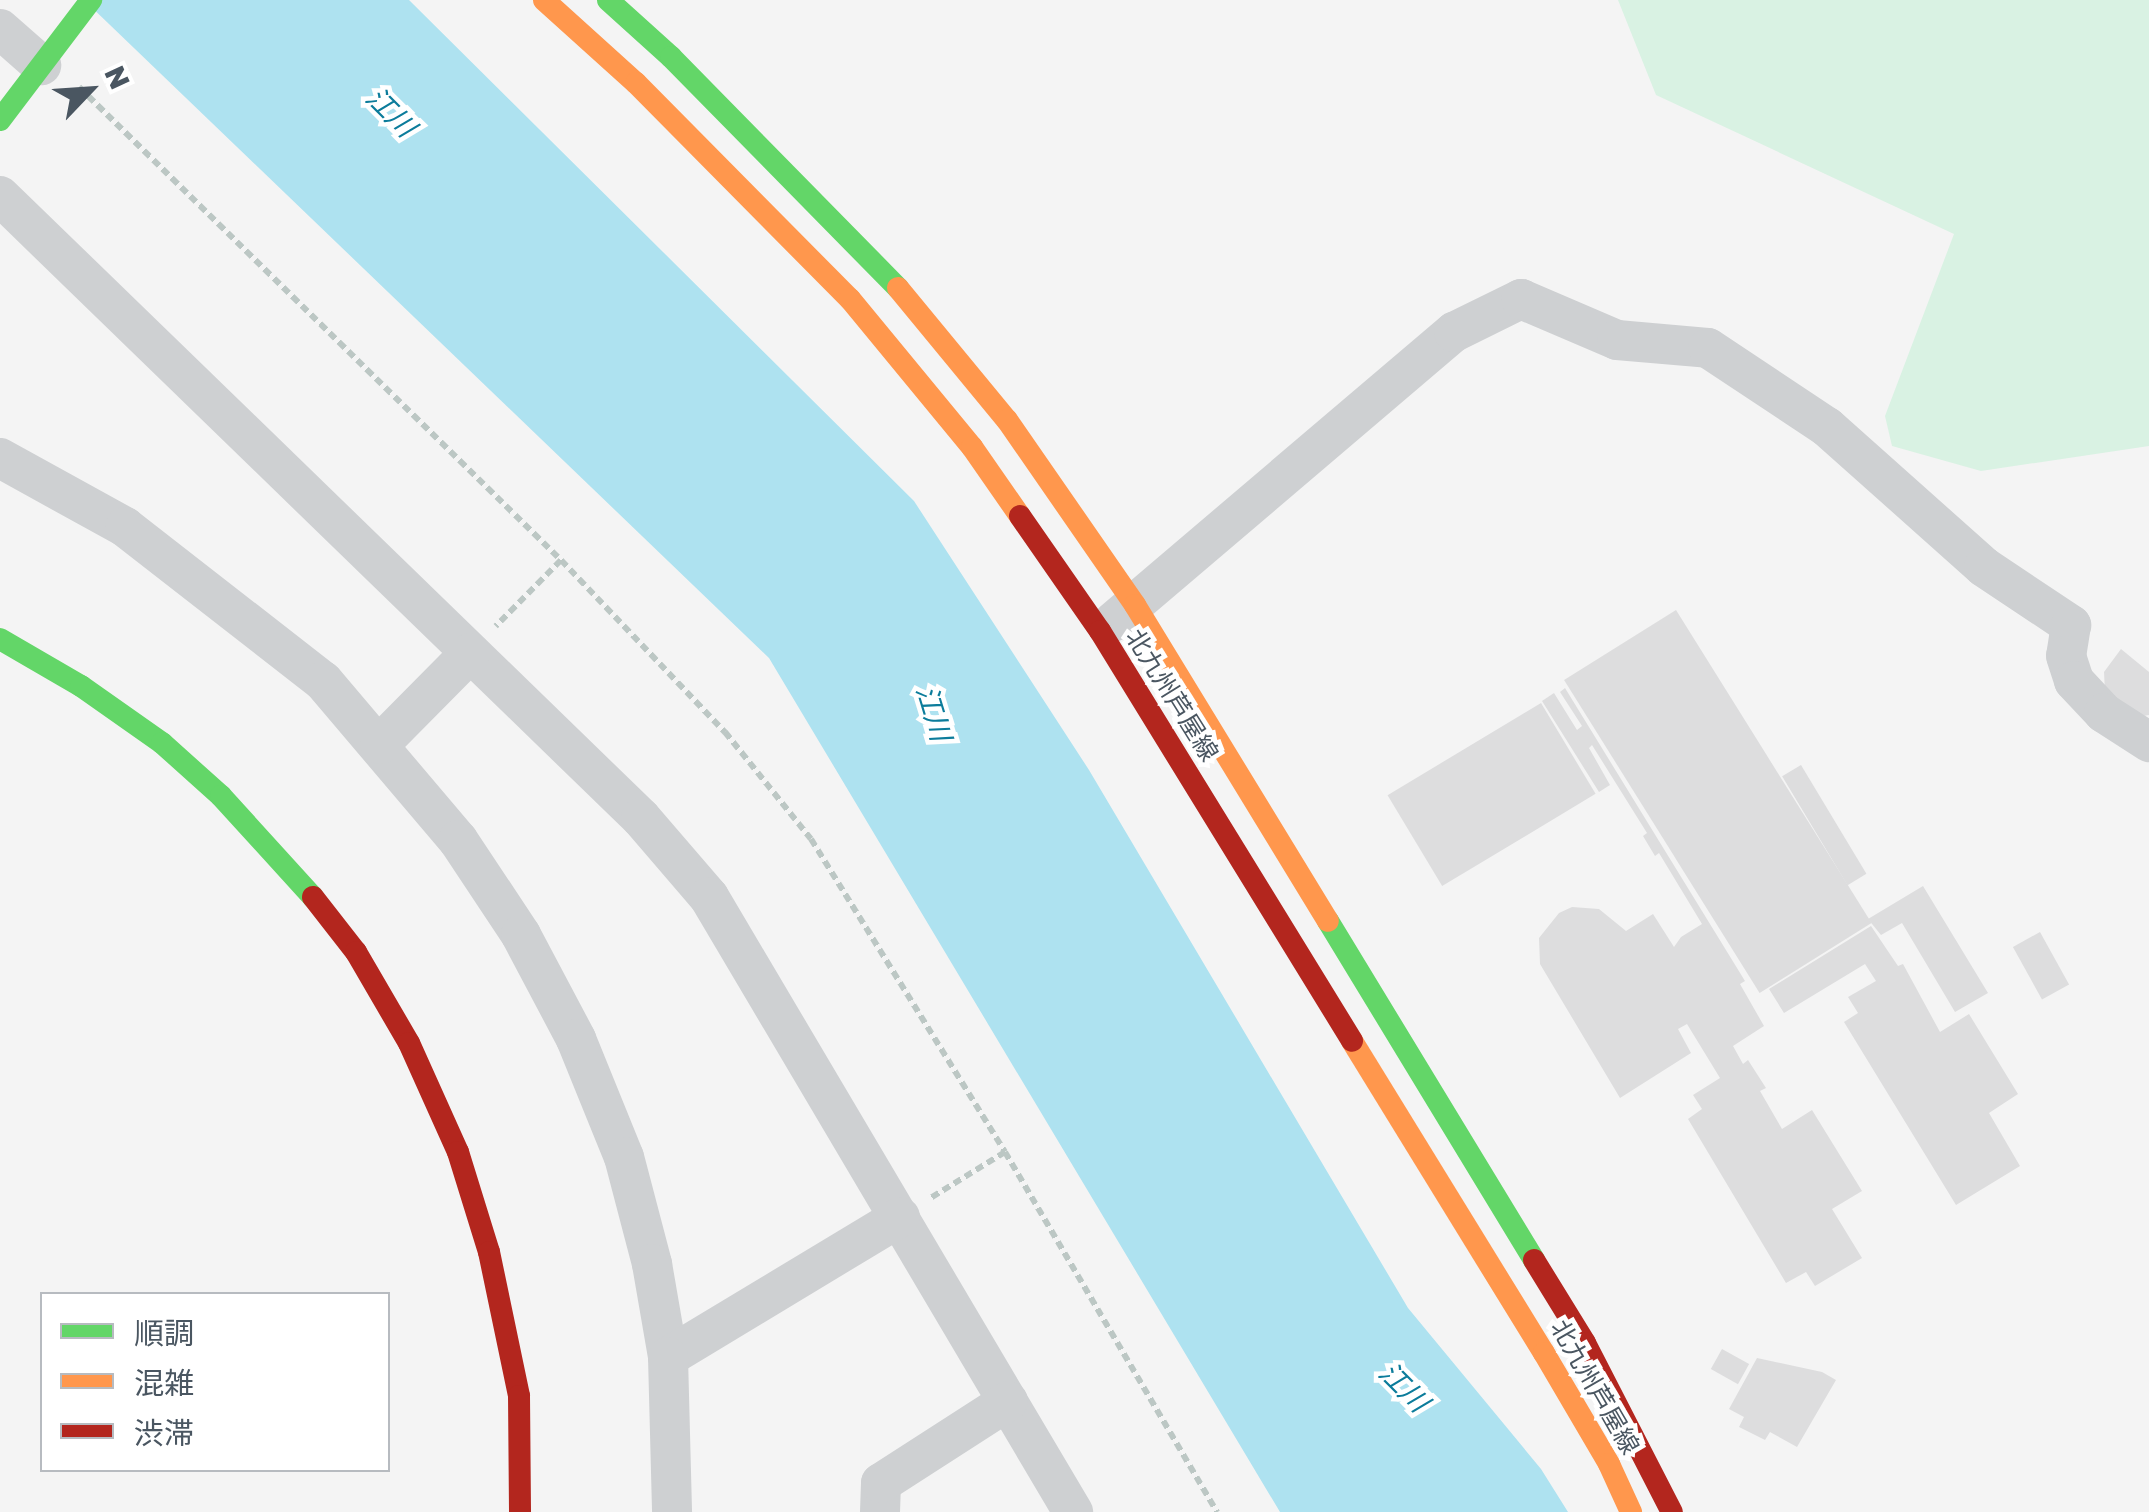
<!DOCTYPE html>
<html>
<head>
<meta charset="utf-8">
<style>
  body { margin:0 }
  #map { position:relative; width:2149px; height:1512px; overflow:hidden; background:#f4f4f4; font-family:"Golos Text","Noto Sans JP",sans-serif }
  div>[style] { position:absolute }
  [style*='--x'] { left:calc(var(--x)*1px); top:calc(var(--y)*1px); width:calc(var(--w)*1px); rotate:calc(var(--a)*1deg) }
  .green>* { inset:0; background:#d9f2e3 }
  .water>* { inset:0; background:#aee2f0 }
  .building>* { inset:0; background:#ddddde; transform-origin:0 0 }
  .path>* { height:6px; margin-top:-3px; transform-origin:0; background:repeating-linear-gradient(90deg,#bcc7c4 0 8px,transparent 0 13px) }
  .street>* { height:40px; margin:-20px; padding:0 20px; transform-origin:20px; border-radius:20px; background:#ced0d2 }
  .fast>* { height:22px; margin:-11px; padding:0 11px; transform-origin:11px; border-radius:11px; background:#63d668 }
  .slow>* { height:22px; margin:-11px; padding:0 11px; transform-origin:11px; border-radius:11px; background:#ff974d }
  .jam>* { height:22px; margin:-11px; padding:0 11px; transform-origin:11px; border-radius:11px; background:#b3261e }
  span { translate:-50% -50%; white-space:nowrap; text-align:center; line-height:1.15; -webkit-text-stroke:9px #fff; paint-order:stroke }
  .street-label { font-size:25px; color:#4a5661 }
  .water-label { font-size:28px; color:#0c7c9b; font-style:italic }
  .legend { position:absolute; left:40px; top:1292px; width:350px; height:180px; box-sizing:border-box; background:#fff; border:2px solid #b7bbc0; margin:0; padding:12px 18px; list-style:none; font-size:30px; color:#4a5661 }
  .legend li { display:flex; align-items:center; gap:20px; height:50px }
  .legend b { width:50px; border:2px solid #b7bbc0 }
  .north { position:absolute; left:40px; top:40px; width:100px; height:100px; -webkit-text-stroke:8px #fff; paint-order:stroke; rotate:65deg; font-size:28px; font-weight:700; line-height:40px; text-align:center; color:#4a5661 }
  .north::after { content:''; display:block; margin:auto; width:35px; height:45px; background:#4a5661; clip-path:polygon(50% 0,100% 100%,50% 72%,0 100%) }
</style>
</head>
<body>
<div id="map">
  <div class="green">
    <div style="clip-path:polygon(1618px 0,2149px 0,2149px 446px,1981px 471px,1892px 446px,1885px 416px,1954px 234px,1656px 95px)"></div>
  </div>
  <div class="water">
    <div style="clip-path:polygon(84px 0,409px 0,914px 501px,1089px 770px,1408px 1308px,1541px 1469px,1568px 1512px,1280px 1512px,769px 658px)"></div>
  </div>
  <div class="building">
    <div style="left:1676px;top:610px;width:369px;height:132px;rotate:58deg"></div>
    <div style="clip-path:polygon(2121px 649px,2149px 672px,2149px 715px,2137px 717px,2105px 692px,2104px 672px)"></div>
    <div style="clip-path:polygon(1565px 688px,1745px 981px,1740px 984px,1764px 1026px,1733px 1046px,1743px 1064px,1748px 1060px,1766px 1088px,1760px 1091px,1782px 1129px,1812px 1110px,1862px 1191px,1832px 1209px,1862px 1258px,1815px 1286px,1806px 1272px,1786px 1283px,1688px 1119px,1702px 1109px,1693px 1095px,1720px 1078px,1687px 1024px,1678px 1029px,1691px 1053px,1620px 1098px,1540px 964px,1539px 938px,1559px 913px,1572px 907px,1599px 909px,1626px 931px,1653px 914px,1674px 947px,1681px 937px,1702px 924px,1659px 853px,1655px 856px,1643px 836px,1647px 833px,1592px 745px,1589px 748px,1610px 785px,1599px 792px,1542px 701px,1554px 693px,1577px 730px,1582px 726px,1560px 692px)"></div>
    <div style="left:1541px;top:703px;width:106px;height:179px;rotate:59deg"></div>
    <div style="left:1801px;top:765px;width:127px;height:22px;rotate:59deg"></div>
    <div style="clip-path:polygon(1923px 886px,1988px 993px,1955px 1012px,1902px 923px,1881px 935px,1868px 919px)"></div>
    <div style="clip-path:polygon(1871px 926px,1898px 966px,1903px 964px,1940px 1032px,1969px 1014px,2018px 1094px,1989px 1113px,2020px 1166px,1956px 1205px,1844px 1022px,1858px 1013px,1848px 997px,1876px 981px,1865px 964px,1784px 1013px,1769px 989px)"></div>
    <div style="left:2040px;top:932px;width:60px;height:31px;rotate:61deg"></div>
    <div style="left:1722px;top:1349px;width:31px;height:23px;rotate:29deg"></div>
    <div style="clip-path:polygon(1757px 1358px,1822px 1372px,1836px 1380px,1797px 1447px,1770px 1432px,1765px 1440px,1739px 1427px,1744px 1417px,1729px 1409px)"></div>
  </div>
  <div class="path">
    <div style="--x:79;--y:87;--w:675;--a:44.46"></div>
    <div style="--x:561;--y:560;--w:93;--a:134.6"></div>
    <div style="--x:561;--y:560;--w:238;--a:46.4"></div>
    <div style="--x:725;--y:732;--w:137;--a:51.2"></div>
    <div style="--x:811;--y:839;--w:368;--a:58.2"></div>
    <div style="--x:1005;--y:1152;--w:89;--a:148.3"></div>
    <div style="--x:1005;--y:1152;--w:418;--a:59.5"></div>
  </div>
  <div class="street">
    <div style="--x:0;--y:29;--w:55;--a:41.3"></div>
    <div style="--x:0;--y:196;--w:893;--a:44.14"></div>
    <div style="--x:641;--y:818;--w:104;--a:49.3"></div>
    <div style="--x:709;--y:897;--w:715;--a:59.38"></div>
    <div style="--x:0;--y:458;--w:143;--a:28.9"></div>
    <div style="--x:125;--y:527;--w:251;--a:37.9"></div>
    <div style="--x:323;--y:681;--w:209;--a:49.7"></div>
    <div style="--x:458;--y:840;--w:114;--a:56.4"></div>
    <div style="--x:521;--y:935;--w:118;--a:62.1"></div>
    <div style="--x:576;--y:1039;--w:127;--a:67.9"></div>
    <div style="--x:624;--y:1157;--w:111;--a:75.3"></div>
    <div style="--x:652;--y:1264;--w:94;--a:80.2"></div>
    <div style="--x:668;--y:1357;--w:271;--a:-31.1"></div>
    <div style="--x:1113;--y:622;--w:448;--a:-40.4"></div>
    <div style="--x:1454;--y:332;--w:75;--a:-26.2"></div>
    <div style="--x:1521;--y:299;--w:104;--a:23.1"></div>
    <div style="--x:1617;--y:340;--w:91;--a:5"></div>
    <div style="--x:1708;--y:348;--w:143;--a:33.6"></div>
    <div style="--x:1827;--y:427;--w:210;--a:41.7"></div>
    <div style="--x:1984;--y:567;--w:105;--a:33.7"></div>
    <div style="--x:2071;--y:625;--w:31;--a:99"></div>
    <div style="--x:2066;--y:656;--w:26;--a:72"></div>
    <div style="--x:2074;--y:681;--w:44;--a:46.8"></div>
    <div style="--x:2104;--y:713;--w:54;--a:32.8"></div>
    <div style="--x:380;--y:744;--w:128;--a:-45.3"></div>
    <div style="--x:668;--y:1357;--w:155;--a:88.5"></div>
    <div style="--x:880;--y:1512;--w:29;--a:-88"></div>
    <div style="--x:881;--y:1483;--w:151;--a:-32.8"></div>
  </div>
  <div class="fast">
    <div style="--x:608;--y:0;--w:85;--a:42.1"></div>
    <div style="--x:671;--y:57;--w:324;--a:45.5"></div>
    <div style="--x:0;--y:120;--w:151;--a:-52.8"></div>
    <div style="--x:0;--y:639;--w:94;--a:30.1"></div>
    <div style="--x:81;--y:686;--w:99;--a:35.1"></div>
    <div style="--x:162;--y:743;--w:79;--a:41.9"></div>
    <div style="--x:221;--y:796;--w:137;--a:47.7"></div>
    <div style="--x:1328;--y:921;--w:397;--a:58.7"></div>
  </div>
  <div class="slow">
    <div style="--x:544;--y:0;--w:124;--a:42.1"></div>
    <div style="--x:636;--y:83;--w:304;--a:45.3"></div>
    <div style="--x:850;--y:299;--w:192;--a:50.5"></div>
    <div style="--x:972;--y:447;--w:84;--a:55.2"></div>
    <div style="--x:898;--y:288;--w:171;--a:50.5"></div>
    <div style="--x:1007;--y:420;--w:225;--a:55.3"></div>
    <div style="--x:1135;--y:605;--w:370;--a:58.6"></div>
    <div style="--x:1352;--y:1041;--w:366;--a:58.4"></div>
    <div style="--x:1544;--y:1353;--w:129;--a:59.6"></div>
    <div style="--x:1609;--y:1464;--w:53;--a:65.4"></div>
  </div>
  <div class="jam">
    <div style="--x:1020;--y:516;--w:140;--a:55.2"></div>
    <div style="--x:1100;--y:631;--w:481;--a:58.4"></div>
    <div style="--x:313;--y:897;--w:70;--a:52"></div>
    <div style="--x:356;--y:952;--w:105;--a:59.8"></div>
    <div style="--x:409;--y:1043;--w:120;--a:65.8"></div>
    <div style="--x:458;--y:1152;--w:105;--a:72.8"></div>
    <div style="--x:489;--y:1252;--w:147;--a:78.2"></div>
    <div style="--x:519;--y:1396;--w:116;--a:89.5"></div>
    <div style="--x:1534;--y:1260;--w:97;--a:58.4"></div>
    <div style="--x:1585;--y:1343;--w:190;--a:62.8"></div>
  </div>
  <div class="street-label">
    <span style="left:1172px;top:695px;rotate:58deg">北九州芦屋線</span>
    <span style="left:1595px;top:1387px;rotate:60deg">北九州芦屋線</span>
  </div>
  <div class="water-label">
    <span style="left:391px;top:112px;rotate:45deg">江川</span>
    <span style="left:934px;top:713px;rotate:73deg">江川</span>
    <span style="left:1404px;top:1387px;rotate:45deg">江川</span>
  </div>
  <ul class="legend">
  <li><b style="height:12px;background:#63d668"></b>順調</li>
  <li><b style="height:12px;background:#ff974d"></b>混雑</li>
  <li><b style="height:12px;background:#b3261e"></b>渋滞</li>
  </ul>
  <div class="north">N</div>
</div>
</body>
</html>
